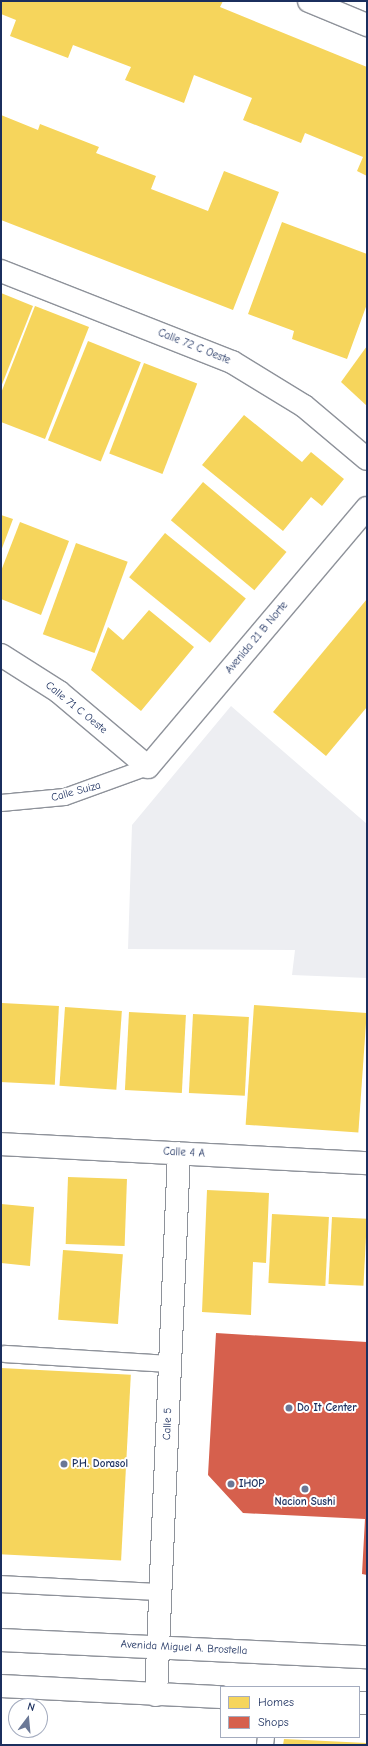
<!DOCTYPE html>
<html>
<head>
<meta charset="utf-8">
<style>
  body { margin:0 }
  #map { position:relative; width:368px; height:1746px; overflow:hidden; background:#fff; font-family:"Comic Neue",sans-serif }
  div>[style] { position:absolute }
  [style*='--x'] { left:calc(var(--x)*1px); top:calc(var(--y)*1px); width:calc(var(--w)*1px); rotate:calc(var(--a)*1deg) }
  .green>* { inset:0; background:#edeef2 }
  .homes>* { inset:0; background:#f6d55c; transform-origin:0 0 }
  .shops>* { inset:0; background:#d6604d }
  .roads { filter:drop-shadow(1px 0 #8e929a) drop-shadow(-1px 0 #8e929a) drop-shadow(0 1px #8e929a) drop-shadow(0 -1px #8e929a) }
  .service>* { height:16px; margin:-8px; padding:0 8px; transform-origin:8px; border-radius:8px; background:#fff }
  .minor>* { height:22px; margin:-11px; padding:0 11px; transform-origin:11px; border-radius:11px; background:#fff }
  .primary>* { height:22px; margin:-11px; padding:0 11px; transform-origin:11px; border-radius:11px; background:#fff }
  .dots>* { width:11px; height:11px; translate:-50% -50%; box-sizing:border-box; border:2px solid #fff; border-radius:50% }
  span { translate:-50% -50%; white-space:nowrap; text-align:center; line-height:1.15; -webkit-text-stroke:4px #fff; paint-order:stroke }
  .street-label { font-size:11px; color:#1b2f5e }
  .poi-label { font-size:11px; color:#1b2f5e; font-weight:700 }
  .left { translate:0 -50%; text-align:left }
  .frame { position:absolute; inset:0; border:2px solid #1b2f5e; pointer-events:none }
  .legend { position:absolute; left:220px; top:1686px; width:140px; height:52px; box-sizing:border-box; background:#fff; border:1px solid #a4acbf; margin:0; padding:5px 7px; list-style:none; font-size:12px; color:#1b2f5e }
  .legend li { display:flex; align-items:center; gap:8px; height:20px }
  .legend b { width:20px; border:1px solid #a4acbf }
  .north { position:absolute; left:8px; top:1698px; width:40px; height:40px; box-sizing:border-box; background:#fff; border:1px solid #a4acbf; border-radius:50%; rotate:16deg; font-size:11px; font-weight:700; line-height:16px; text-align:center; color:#1b2f5e }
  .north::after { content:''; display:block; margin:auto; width:14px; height:18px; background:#6b7896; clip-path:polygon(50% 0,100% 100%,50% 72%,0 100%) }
</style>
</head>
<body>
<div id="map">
  <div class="green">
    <div style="clip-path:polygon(231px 706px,367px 824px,367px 978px,292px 975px,295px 950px,128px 949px,132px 825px)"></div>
  </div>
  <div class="homes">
    <div style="clip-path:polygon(1px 1px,223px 1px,220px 7px,367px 67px,367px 176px,357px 171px,363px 157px,305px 133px,301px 143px,243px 120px,252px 98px,194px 75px,184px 103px,125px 80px,131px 67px,73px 45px,68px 58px,10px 36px,16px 20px,1px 14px)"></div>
    <div style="clip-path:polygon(1px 115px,38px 130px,40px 124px,99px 147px,96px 153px,156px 176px,151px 189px,208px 211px,224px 171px,279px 192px,233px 310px,1px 220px)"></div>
    <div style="clip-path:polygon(282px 222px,367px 254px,367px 304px,347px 359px,292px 339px,294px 331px,248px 314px)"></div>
    <div style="clip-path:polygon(1px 293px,33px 306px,1px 387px)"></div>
    <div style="clip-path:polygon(35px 306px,89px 327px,45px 439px,1px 422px,1px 393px)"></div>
    <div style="left:88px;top:341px;width:57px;height:107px;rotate:22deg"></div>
    <div style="clip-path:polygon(367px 346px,367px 406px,341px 382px)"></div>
    <div style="left:144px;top:363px;width:57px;height:97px;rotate:21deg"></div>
    <div style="clip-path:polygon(244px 415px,302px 462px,311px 452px,344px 479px,322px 506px,311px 497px,283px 531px,202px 465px)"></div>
    <div style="left:203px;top:482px;width:109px;height:50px;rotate:40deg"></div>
    <div style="clip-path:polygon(1px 515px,13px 519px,1px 551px)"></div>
    <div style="clip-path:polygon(20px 522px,69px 541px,41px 615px,1px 599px,1px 571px)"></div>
    <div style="left:165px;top:533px;width:104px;height:57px;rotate:39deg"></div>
    <div style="left:76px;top:543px;width:55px;height:97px;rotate:20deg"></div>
    <div style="clip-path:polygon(367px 599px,367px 707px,326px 756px,273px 712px)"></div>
    <div style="clip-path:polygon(149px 610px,194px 647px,141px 711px,91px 670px,108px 627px,123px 640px)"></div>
    <div style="left:2px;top:1003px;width:57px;height:79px;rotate:3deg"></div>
    <div style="left:254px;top:1005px;width:113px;height:120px;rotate:4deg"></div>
    <div style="left:65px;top:1007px;width:57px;height:79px;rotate:4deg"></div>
    <div style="left:129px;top:1012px;width:57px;height:78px;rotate:3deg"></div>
    <div style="left:193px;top:1014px;width:56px;height:79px;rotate:3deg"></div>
    <div style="left:68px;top:1177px;width:59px;height:67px;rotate:2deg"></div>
    <div style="clip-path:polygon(207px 1190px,269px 1193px,266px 1263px,253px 1262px,251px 1315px,202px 1312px)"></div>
    <div style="clip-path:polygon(1px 1204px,34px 1207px,30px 1266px,1px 1263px)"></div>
    <div style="left:272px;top:1214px;width:57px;height:69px;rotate:3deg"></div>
    <div style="left:332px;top:1217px;width:35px;height:67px;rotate:3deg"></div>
    <div style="left:63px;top:1250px;width:60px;height:70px;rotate:4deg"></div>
    <div style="left:1px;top:1368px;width:130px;height:186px;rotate:3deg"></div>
    <div style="clip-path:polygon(284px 1739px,367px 1743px,367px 1745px,283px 1745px)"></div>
  </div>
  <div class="shops">
    <div style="clip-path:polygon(216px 1333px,367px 1342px,367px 1575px,362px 1574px,365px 1519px,243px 1513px,208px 1475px)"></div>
  </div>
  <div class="roads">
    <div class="service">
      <div style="--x:1;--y:803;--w:64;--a:-5.4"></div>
      <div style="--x:65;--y:797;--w:88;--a:-19.9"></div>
      <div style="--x:5;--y:1354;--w:165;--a:3.5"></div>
      <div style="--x:1;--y:1584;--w:159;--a:2.9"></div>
      <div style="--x:265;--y:1745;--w:8;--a:-83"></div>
    </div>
    <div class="minor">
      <div style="--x:309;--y:1;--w:63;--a:22.5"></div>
      <div style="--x:1;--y:271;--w:248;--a:21.5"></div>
      <div style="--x:232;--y:362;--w:84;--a:31.4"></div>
      <div style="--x:304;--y:406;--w:82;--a:40.1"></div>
      <div style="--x:1;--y:655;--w:69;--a:32.5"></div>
      <div style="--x:59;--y:692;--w:116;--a:40.1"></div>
      <div style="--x:148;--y:767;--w:339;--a:-49.8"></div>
      <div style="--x:1;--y:1144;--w:366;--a:3"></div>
      <div style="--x:156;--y:1695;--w:542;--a:-87.57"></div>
    </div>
    <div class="primary">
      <div style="--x:1;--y:1640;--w:366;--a:2.7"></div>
      <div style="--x:1;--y:1686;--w:220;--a:2.9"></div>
      <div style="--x:359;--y:1703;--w:8;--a:0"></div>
    </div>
  </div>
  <div class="dots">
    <div style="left:289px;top:1408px;background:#6b7896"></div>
    <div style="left:64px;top:1464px;background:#6b7896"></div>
    <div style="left:231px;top:1484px;background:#6b7896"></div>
    <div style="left:305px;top:1489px;background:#6b7896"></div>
  </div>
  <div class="street-label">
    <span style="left:194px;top:347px;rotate:22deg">Calle 72 C Oeste</span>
    <span style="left:257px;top:638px;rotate:-50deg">Avenida 21 B Norte</span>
    <span style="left:76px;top:708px;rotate:39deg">Calle 71 C Oeste</span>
    <span style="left:76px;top:792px;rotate:-15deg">Calle Suiza</span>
    <span style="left:184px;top:1153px;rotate:3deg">Calle 4 A</span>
    <span style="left:168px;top:1424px;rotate:-88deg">Calle 5</span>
    <span style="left:184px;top:1648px;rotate:3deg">Avenida Miguel A. Brostella</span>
  </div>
  <div class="poi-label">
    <span class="left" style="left:297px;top:1408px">Do It Center</span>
    <span class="left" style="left:72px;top:1464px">P.H. Dorasol</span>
    <span class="left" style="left:239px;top:1484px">IHOP</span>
    <span style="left:305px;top:1502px">Nacion Sushi</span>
  </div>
  <div class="frame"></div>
  <ul class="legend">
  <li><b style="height:11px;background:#f6d55c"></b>Homes</li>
  <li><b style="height:11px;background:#d6604d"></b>Shops</li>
  </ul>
  <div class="north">N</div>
</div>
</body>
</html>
